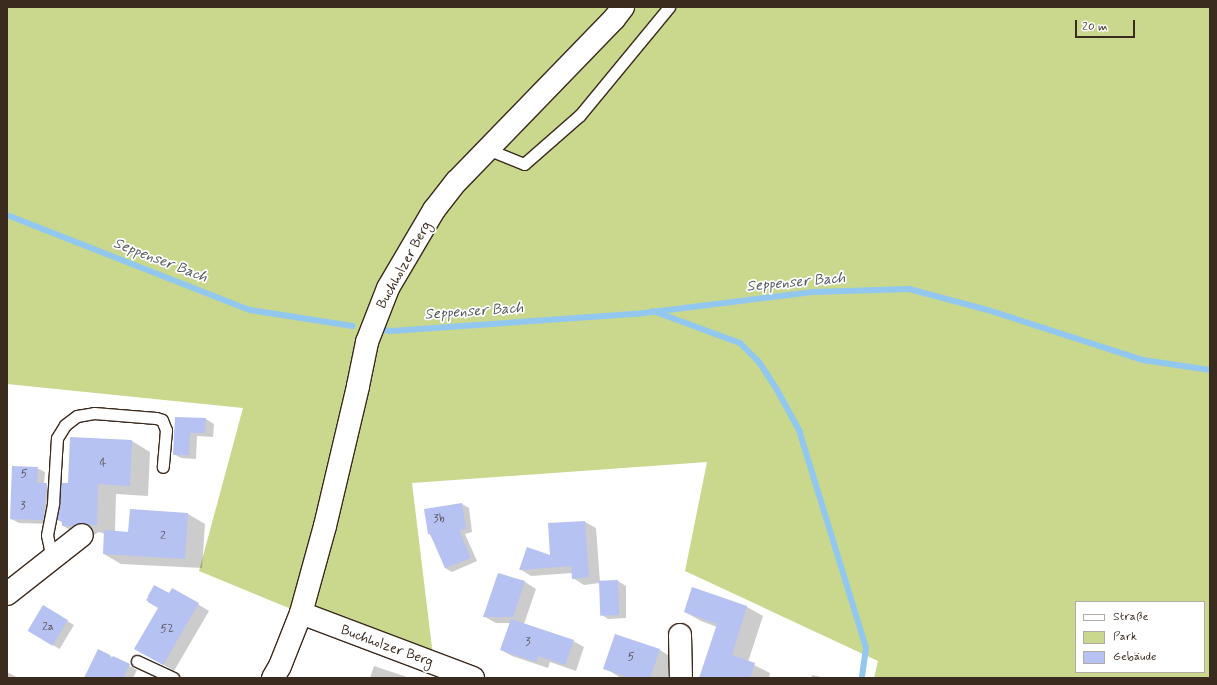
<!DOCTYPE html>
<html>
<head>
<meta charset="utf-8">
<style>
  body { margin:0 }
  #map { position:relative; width:1217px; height:685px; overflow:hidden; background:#fff; font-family:Mynerve,sans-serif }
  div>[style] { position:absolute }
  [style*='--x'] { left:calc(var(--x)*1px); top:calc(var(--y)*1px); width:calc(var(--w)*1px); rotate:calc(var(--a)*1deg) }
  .green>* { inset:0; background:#c9d88c }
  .shadow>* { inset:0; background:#0003; transform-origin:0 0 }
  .stream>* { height:6px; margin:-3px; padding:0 3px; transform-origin:3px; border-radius:3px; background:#92c7f0 }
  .building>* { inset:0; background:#b5c2f2; transform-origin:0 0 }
  .roads { filter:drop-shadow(1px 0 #3b2a1e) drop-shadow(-1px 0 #3b2a1e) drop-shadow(0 1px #3b2a1e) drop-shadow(0 -1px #3b2a1e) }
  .service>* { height:11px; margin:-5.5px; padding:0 5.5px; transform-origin:5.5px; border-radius:5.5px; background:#fff }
  .minor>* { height:22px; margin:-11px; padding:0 11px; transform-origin:11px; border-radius:11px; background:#fff }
  .secondary>* { height:22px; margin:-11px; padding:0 11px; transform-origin:11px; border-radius:11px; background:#fff }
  span { translate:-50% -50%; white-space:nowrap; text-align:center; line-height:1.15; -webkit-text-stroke:3.5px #fff; paint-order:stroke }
  .number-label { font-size:12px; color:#5a5053 }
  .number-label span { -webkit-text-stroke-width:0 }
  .street-label { font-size:14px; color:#3b2a1e }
  .water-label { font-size:15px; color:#55595d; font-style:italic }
  .frame { position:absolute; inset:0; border:8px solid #3b2a1e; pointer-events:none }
  .legend { position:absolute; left:1075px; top:601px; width:130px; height:72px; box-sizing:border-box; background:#fff; border:1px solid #b1aaa5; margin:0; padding:5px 7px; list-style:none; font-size:12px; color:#3b2a1e }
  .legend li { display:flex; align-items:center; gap:8px; height:20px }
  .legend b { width:20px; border:1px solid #b1aaa5 }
  .scale { position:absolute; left:1075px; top:20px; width:60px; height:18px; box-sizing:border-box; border:2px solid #3b2a1e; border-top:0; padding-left:5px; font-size:12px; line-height:14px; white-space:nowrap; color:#3b2a1e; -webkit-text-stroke:3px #fff; paint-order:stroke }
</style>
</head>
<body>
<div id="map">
  <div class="green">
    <div style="clip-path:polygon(evenodd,7px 7px,1210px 7px,1210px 678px,874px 678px,878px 661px,685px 571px,707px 462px,412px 483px,434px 664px,301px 613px,199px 571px,243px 408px,7px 384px,7px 7px,1076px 602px,1204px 602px,1204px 672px,1076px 672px,1076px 602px)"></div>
  </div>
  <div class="shadow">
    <div style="clip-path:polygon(176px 418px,206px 419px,214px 424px,213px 437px,197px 436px,196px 459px,181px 458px,174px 454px)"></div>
    <div style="clip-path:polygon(132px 441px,150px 452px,148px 496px,116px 494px,115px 532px,129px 533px,188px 514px,205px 524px,202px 568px,121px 564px,104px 554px,105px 534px,99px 532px,92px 536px,81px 536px,63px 526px,63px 523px,58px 520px,69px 484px)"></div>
    <div style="clip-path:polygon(37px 468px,45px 472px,44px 484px,54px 488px,50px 524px,19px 523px,11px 519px)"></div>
    <div style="clip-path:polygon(462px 504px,469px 508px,472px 532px,465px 534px,477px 561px,452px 572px,445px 568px,432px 536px,429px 534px)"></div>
    <div style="clip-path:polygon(585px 522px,596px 528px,600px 582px,618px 581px,626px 586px,626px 618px,608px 619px,601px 614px,600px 583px,584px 585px,573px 578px,572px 573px,531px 576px,520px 569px,551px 556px,549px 524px)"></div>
    <div style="clip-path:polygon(499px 574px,525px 582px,536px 589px,524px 624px,573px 641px,584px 647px,576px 671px,550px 662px,548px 668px,512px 656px,501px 650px,510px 623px,496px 623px,485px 617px)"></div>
    <div style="clip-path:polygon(155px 586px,169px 595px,173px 589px,209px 611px,174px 671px,135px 648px,159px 608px,146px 600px)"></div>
    <div style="clip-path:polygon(693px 588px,747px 607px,763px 616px,748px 662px,770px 673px,769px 678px,700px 678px,717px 627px,701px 621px,685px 612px)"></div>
    <div style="left:44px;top:607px;width:35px;height:28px;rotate:31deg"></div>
    <div style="clip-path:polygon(99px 650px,137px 670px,133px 678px,87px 678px)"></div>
    <div style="clip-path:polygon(660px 650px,679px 662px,674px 678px,621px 678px,605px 668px)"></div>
    <div style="clip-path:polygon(374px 666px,410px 678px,370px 678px)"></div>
    <div style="clip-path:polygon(7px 672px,18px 678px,7px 678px)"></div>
    <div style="clip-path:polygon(812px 675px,826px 678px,811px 678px)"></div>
  </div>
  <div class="stream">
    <div style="--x:7;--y:215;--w:261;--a:21.4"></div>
    <div style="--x:250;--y:310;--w:104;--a:8.8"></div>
    <div style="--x:653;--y:311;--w:93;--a:20.2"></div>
    <div style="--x:740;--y:343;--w:27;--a:45"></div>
    <div style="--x:759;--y:362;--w:33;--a:57"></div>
    <div style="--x:777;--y:390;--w:46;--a:61.2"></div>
    <div style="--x:799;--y:430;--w:228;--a:72.9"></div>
    <div style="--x:866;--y:648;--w:30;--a:98"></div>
    <div style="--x:376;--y:329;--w:15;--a:8"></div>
    <div style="--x:391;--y:331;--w:246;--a:-4"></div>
    <div style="--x:636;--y:314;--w:178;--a:-7.1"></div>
    <div style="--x:813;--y:292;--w:96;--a:-1.8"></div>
    <div style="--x:909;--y:289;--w:82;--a:14.9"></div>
    <div style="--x:988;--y:310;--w:163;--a:17.9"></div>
    <div style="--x:1143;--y:360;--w:68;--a:8.5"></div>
  </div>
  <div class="building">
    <div style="clip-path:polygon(175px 417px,206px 418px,205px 433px,190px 433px,189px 455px,173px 455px)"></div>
    <div style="clip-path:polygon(70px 437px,132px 440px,130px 486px,98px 484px,97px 526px,81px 523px,73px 526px,62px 526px,62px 521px,57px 520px,61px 483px,68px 483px)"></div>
    <div style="clip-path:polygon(12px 466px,38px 467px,37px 483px,47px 483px,43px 520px,10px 519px)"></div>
    <div style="clip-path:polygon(462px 503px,466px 529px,459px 530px,471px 558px,445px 568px,430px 534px,428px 534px,424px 509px)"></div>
    <div style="clip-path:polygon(130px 509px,188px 513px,185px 559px,103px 554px,104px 530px,128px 532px)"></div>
    <div style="clip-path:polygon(585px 521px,589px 577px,572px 579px,571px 566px,519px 570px,527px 547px,550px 555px,548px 523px)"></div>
    <div style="clip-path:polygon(498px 573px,525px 581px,513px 617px,483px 617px)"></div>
    <div style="left:618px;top:580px;width:35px;height:19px;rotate:88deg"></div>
    <div style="clip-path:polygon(154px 585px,169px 593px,172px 588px,199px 603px,163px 665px,134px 649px,158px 608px,148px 602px,148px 596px)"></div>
    <div style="clip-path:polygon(692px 587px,747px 606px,732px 655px,755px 663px,750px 678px,699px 678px,717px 624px,684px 612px)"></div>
    <div style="left:43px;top:605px;width:29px;height:30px;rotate:31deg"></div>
    <div style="clip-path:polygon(511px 619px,574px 640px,565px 665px,538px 656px,536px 662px,500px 650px)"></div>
    <div style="clip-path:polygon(615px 634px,660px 649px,650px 678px,630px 678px,603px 669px)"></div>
    <div style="clip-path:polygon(98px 649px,110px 655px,110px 660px,113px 656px,130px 664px,123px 678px,84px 678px)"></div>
  </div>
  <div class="roads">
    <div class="service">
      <div style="--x:487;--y:149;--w:40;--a:22"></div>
      <div style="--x:524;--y:164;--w:74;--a:-41.2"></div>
      <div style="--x:580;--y:115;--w:140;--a:-50.5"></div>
      <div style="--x:54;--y:557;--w:9;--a:-117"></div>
      <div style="--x:50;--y:549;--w:14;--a:-102"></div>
      <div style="--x:47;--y:535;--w:33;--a:-79"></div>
      <div style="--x:53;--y:503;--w:65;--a:-86.5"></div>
      <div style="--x:57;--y:438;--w:15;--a:-58"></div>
      <div style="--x:65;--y:425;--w:15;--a:-37"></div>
      <div style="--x:77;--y:416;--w:17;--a:-10"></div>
      <div style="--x:94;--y:413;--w:62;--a:4.6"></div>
      <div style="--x:156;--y:418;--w:6;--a:18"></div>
      <div style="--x:162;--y:420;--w:11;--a:68"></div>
      <div style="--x:166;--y:430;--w:37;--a:95"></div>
      <div style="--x:137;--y:661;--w:40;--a:25"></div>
    </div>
    <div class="minor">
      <div style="--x:7;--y:594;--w:95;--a:-38.2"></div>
      <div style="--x:301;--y:613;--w:184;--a:20.7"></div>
      <div style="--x:680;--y:635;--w:43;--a:88.7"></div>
    </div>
    <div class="secondary">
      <div style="--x:273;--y:678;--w:14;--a:-60"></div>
      <div style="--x:280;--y:666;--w:57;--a:-68.4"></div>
      <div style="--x:301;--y:613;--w:90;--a:-74.6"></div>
      <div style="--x:325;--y:526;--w:144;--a:-76.7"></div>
      <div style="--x:358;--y:386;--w:45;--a:-78.4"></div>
      <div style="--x:367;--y:342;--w:58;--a:-68.7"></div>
      <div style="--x:388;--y:288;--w:91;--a:-59.5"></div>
      <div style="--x:434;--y:210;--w:37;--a:-52"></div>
      <div style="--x:457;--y:181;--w:226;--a:-45.9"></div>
      <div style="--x:614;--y:19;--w:15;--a:-53"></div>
    </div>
  </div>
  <div class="number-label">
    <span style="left:103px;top:464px">4</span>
    <span style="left:24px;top:475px">5</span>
    <span style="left:23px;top:507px">3</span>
    <span style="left:439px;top:520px">3b</span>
    <span style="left:163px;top:537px">2</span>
    <span style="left:48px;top:628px">2a</span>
    <span style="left:167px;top:630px">52</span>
    <span style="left:528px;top:643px">3</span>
    <span style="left:631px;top:658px">5</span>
  </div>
  <div class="street-label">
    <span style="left:404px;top:265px;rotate:-61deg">Buchholzer Berg</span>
    <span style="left:387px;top:646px;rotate:20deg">Buchholzer Berg</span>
  </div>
  <div class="water-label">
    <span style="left:160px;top:261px;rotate:21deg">Seppenser Bach</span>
    <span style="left:796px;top:283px;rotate:-5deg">Seppenser Bach</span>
    <span style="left:474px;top:312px;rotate:-4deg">Seppenser Bach</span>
  </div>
  <div class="frame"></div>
  <ul class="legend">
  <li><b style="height:5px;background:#fff"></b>Straße</li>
  <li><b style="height:11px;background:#c9d88c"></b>Park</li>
  <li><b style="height:11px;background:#b5c2f2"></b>Gebäude</li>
  </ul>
  <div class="scale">20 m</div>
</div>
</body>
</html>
